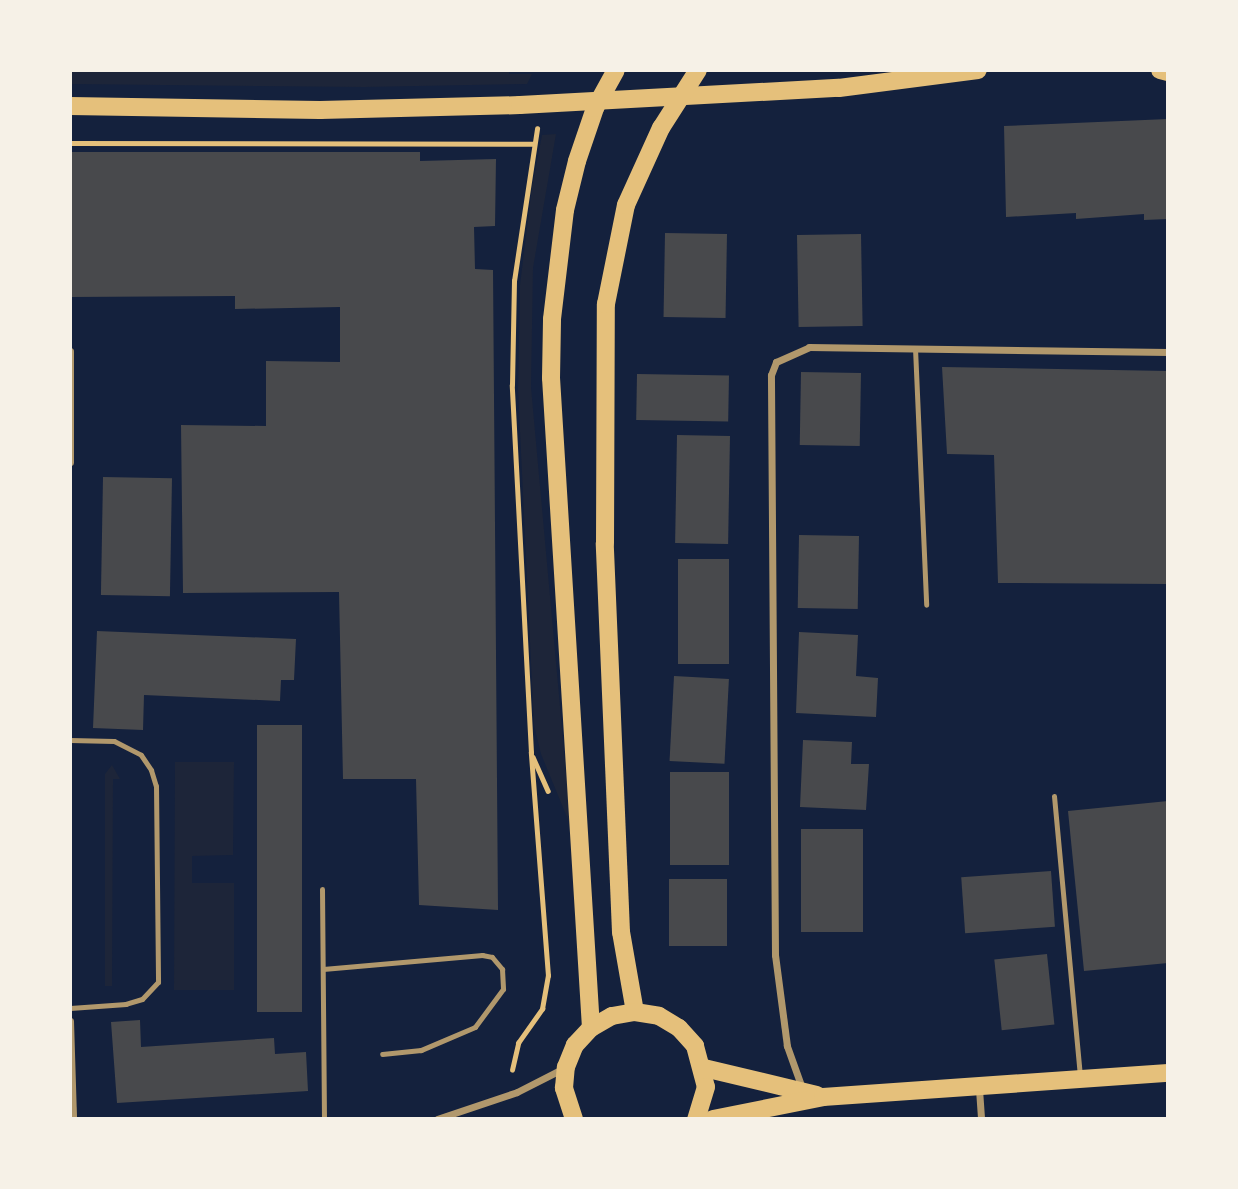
<!DOCTYPE html>
<html>
<head>
<meta charset="utf-8">
<style>
  body { margin:0 }
  #map { position:relative; width:1238px; height:1189px; overflow:hidden; background:#14213d; font-family:"DejaVu Sans",sans-serif }
  div>[style] { position:absolute }
  [style*='--x'] { left:calc(var(--x)*1px); top:calc(var(--y)*1px); width:calc(var(--w)*1px); rotate:calc(var(--a)*1deg) }
  .green>* { inset:0; background:#1d2539 }
  .building>* { inset:0; background:#48494c; transform-origin:0 0 }
  .path>* { height:4.5px; margin:-2.25px; padding:0 2.25px; transform-origin:2.25px; border-radius:2.25px; background:#e5c07b }
  .service>* { height:5px; margin:-2.5px; padding:0 2.5px; transform-origin:2.5px; border-radius:2.5px; background:#b1986c }
  .minor>* { height:7px; margin:-3.5px; padding:0 3.5px; transform-origin:3.5px; border-radius:3.5px; background:#b1986c }
  .primary>* { height:18px; margin:-9px; padding:0 9px; transform-origin:9px; border-radius:9px; background:#e5c07b }
  span { translate:-50% -50%; white-space:nowrap; text-align:center; line-height:1.15; -webkit-text-stroke:5px #f6f1e7; paint-order:stroke }
  .frame { position:absolute; inset:0; border:72px solid #f6f1e7; pointer-events:none }
</style>
</head>
<body>
<div id="map">
  <div class="green">
    <div style="clip-path:polygon(70px 70px,509px 70px,509px 74px,532px 74px,527px 84px,364px 87px,70px 84px)"></div>
    <div style="clip-path:polygon(556px 134px,533px 268px,531px 387px,571px 827px,541px 754px,534px 725px,518px 389px,520px 285px,532px 187px,542px 135px)"></div>
    <div style="clip-path:polygon(175px 762px,234px 762px,233px 855px,192px 856px,192px 883px,234px 883px,234px 990px,174px 990px)"></div>
    <div style="clip-path:polygon(112px 765px,120px 779px,113px 779px,112px 986px,105px 986px,105px 774px)"></div>
  </div>
  <div class="building">
    <div style="clip-path:polygon(1168px 119px,1168px 219px,1144px 220px,1144px 214px,1076px 219px,1076px 213px,1006px 217px,1004px 126px)"></div>
    <div style="clip-path:polygon(70px 152px,420px 152px,420px 161px,496px 159px,495px 226px,474px 227px,475px 269px,493px 270px,498px 910px,419px 905px,416px 779px,343px 779px,339px 592px,183px 593px,181px 425px,266px 426px,266px 361px,340px 362px,340px 307px,235px 309px,235px 296px,70px 297px)"></div>
    <div style="left:665px;top:233px;width:62px;height:84px;rotate:1deg"></div>
    <div style="left:861px;top:234px;width:92px;height:64px;rotate:89deg"></div>
    <div style="clip-path:polygon(942px 367px,1168px 371px,1168px 584px,998px 583px,994px 455px,947px 454px)"></div>
    <div style="left:801px;top:372px;width:60px;height:73px;rotate:1deg"></div>
    <div style="left:637px;top:374px;width:92px;height:46px;rotate:1deg"></div>
    <div style="left:677px;top:435px;width:53px;height:108px;rotate:1deg"></div>
    <div style="left:103px;top:477px;width:69px;height:118px;rotate:1deg"></div>
    <div style="left:799px;top:535px;width:60px;height:73px;rotate:1deg"></div>
    <div style="left:678px;top:559px;width:51px;height:105px"></div>
    <div style="clip-path:polygon(97px 631px,296px 639px,294px 680px,281px 680px,280px 701px,144px 695px,143px 730px,93px 728px)"></div>
    <div style="clip-path:polygon(799px 632px,858px 635px,856px 676px,878px 678px,876px 717px,796px 713px)"></div>
    <div style="left:674px;top:676px;width:55px;height:85px;rotate:3deg"></div>
    <div style="left:257px;top:725px;width:45px;height:287px"></div>
    <div style="clip-path:polygon(803px 740px,852px 742px,851px 764px,869px 764px,866px 810px,800px 807px)"></div>
    <div style="left:729px;top:772px;width:93px;height:59px;rotate:90deg"></div>
    <div style="clip-path:polygon(1168px 801px,1168px 963px,1084px 971px,1068px 811px)"></div>
    <div style="left:801px;top:829px;width:62px;height:103px"></div>
    <div style="left:1051px;top:871px;width:56px;height:90px;rotate:86deg"></div>
    <div style="left:669px;top:879px;width:58px;height:67px"></div>
    <div style="left:1047px;top:954px;width:71px;height:53px;rotate:84deg"></div>
    <div style="clip-path:polygon(140px 1020px,141px 1047px,274px 1038px,275px 1054px,306px 1052px,308px 1091px,117px 1103px,111px 1022px)"></div>
  </div>
  <div class="path">
    <div style="--x:70;--y:143;--w:464;--a:0.1"></div>
    <div style="--x:533;--y:757;--w:37;--a:66"></div>
    <div style="--x:512;--y:1070;--w:28;--a:-77"></div>
    <div style="--x:518;--y:1043;--w:42;--a:-54.8"></div>
    <div style="--x:542;--y:1009;--w:34;--a:-80"></div>
    <div style="--x:548;--y:976;--w:224;--a:-94.4"></div>
    <div style="--x:531;--y:753;--w:368;--a:-93"></div>
    <div style="--x:512;--y:385;--w:104;--a:-88.9"></div>
    <div style="--x:514;--y:281;--w:154;--a:-81.4"></div>
  </div>
  <div class="service">
    <div style="--x:915;--y:348;--w:257;--a:87.5"></div>
    <div style="--x:70;--y:740;--w:44;--a:1.3"></div>
    <div style="--x:114;--y:741;--w:30;--a:27"></div>
    <div style="--x:141;--y:755;--w:18;--a:56"></div>
    <div style="--x:151;--y:770;--w:17;--a:73"></div>
    <div style="--x:156;--y:786;--w:196;--a:89.4"></div>
    <div style="--x:158;--y:982;--w:23;--a:133"></div>
    <div style="--x:142;--y:999;--w:17;--a:163"></div>
    <div style="--x:126;--y:1004;--w:56;--a:175.9"></div>
    <div style="--x:1054;--y:796;--w:279;--a:84.7"></div>
    <div style="--x:322;--y:889;--w:230;--a:89.5"></div>
    <div style="--x:323;--y:969;--w:160;--a:-5"></div>
    <div style="--x:482;--y:955;--w:10;--a:11"></div>
    <div style="--x:492;--y:957;--w:16;--a:50"></div>
    <div style="--x:502;--y:969;--w:20;--a:87"></div>
    <div style="--x:503;--y:989;--w:47;--a:126.4"></div>
    <div style="--x:475;--y:1027;--w:59;--a:156.9"></div>
    <div style="--x:421;--y:1050;--w:39;--a:174"></div>
  </div>
  <div class="minor">
    <div style="--x:70;--y:351;--w:111;--a:90"></div>
    <div style="--x:70;--y:1021;--w:98;--a:88.2"></div>
    <div style="--x:802;--y:1088;--w:45;--a:-109.7"></div>
    <div style="--x:787;--y:1046;--w:92;--a:-97.5"></div>
    <div style="--x:775;--y:955;--w:580;--a:-90.4"></div>
    <div style="--x:771;--y:375;--w:14;--a:-69"></div>
    <div style="--x:776;--y:362;--w:36;--a:-24"></div>
    <div style="--x:809;--y:347;--w:359;--a:0.8"></div>
    <div style="--x:979;--y:1089;--w:30;--a:86"></div>
    <div style="--x:437;--y:1119;--w:84;--a:-18.6"></div>
    <div style="--x:517;--y:1092;--w:51;--a:-27.1"></div>
  </div>
  <div class="primary">
    <div style="--x:1160;--y:70;--w:8;--a:14"></div>
    <div style="--x:70;--y:106;--w:250;--a:0.9"></div>
    <div style="--x:320;--y:110;--w:200;--a:-1.4"></div>
    <div style="--x:520;--y:105;--w:319;--a:-3.1"></div>
    <div style="--x:839;--y:88;--w:140;--a:-7.4"></div>
    <div style="--x:635;--y:1012;--w:81;--a:-99.9"></div>
    <div style="--x:621;--y:932;--w:389;--a:-92.4"></div>
    <div style="--x:605;--y:543;--w:239;--a:-89.8"></div>
    <div style="--x:606;--y:304;--w:101;--a:-78.6"></div>
    <div style="--x:626;--y:205;--w:85;--a:-65.6"></div>
    <div style="--x:661;--y:128;--w:69;--a:-57.5"></div>
    <div style="--x:591;--y:1028;--w:651;--a:-93.52"></div>
    <div style="--x:551;--y:378;--w:59;--a:-89"></div>
    <div style="--x:552;--y:319;--w:110;--a:-83.2"></div>
    <div style="--x:565;--y:210;--w:50;--a:-76.2"></div>
    <div style="--x:577;--y:161;--w:56;--a:-71.2"></div>
    <div style="--x:595;--y:108;--w:43;--a:-61.1"></div>
    <div style="--x:704;--y:1068;--w:116;--a:13.4"></div>
    <div style="--x:574;--y:1119;--w:33;--a:-108"></div>
    <div style="--x:564;--y:1088;--w:21;--a:-85"></div>
    <div style="--x:566;--y:1067;--w:24;--a:-68"></div>
    <div style="--x:575;--y:1045;--w:23;--a:-47"></div>
    <div style="--x:591;--y:1028;--w:24;--a:-30"></div>
    <div style="--x:612;--y:1016;--w:23;--a:-10"></div>
    <div style="--x:635;--y:1012;--w:24;--a:9"></div>
    <div style="--x:659;--y:1016;--w:23;--a:31"></div>
    <div style="--x:679;--y:1028;--w:24;--a:48"></div>
    <div style="--x:695;--y:1046;--w:42;--a:75"></div>
    <div style="--x:706;--y:1087;--w:34;--a:107"></div>
    <div style="--x:713;--y:1119;--w:112;--a:-11.3"></div>
    <div style="--x:823;--y:1097;--w:346;--a:-4"></div>
  </div>
  <div class="frame"></div>
</div>
</body>
</html>
